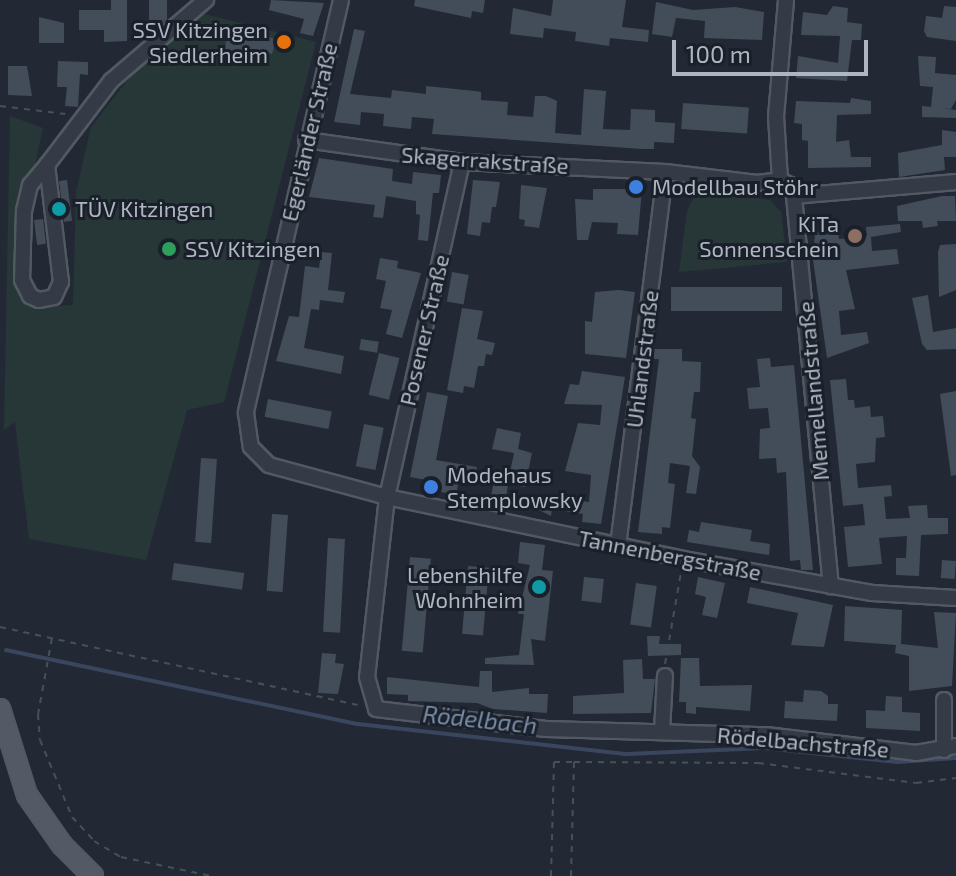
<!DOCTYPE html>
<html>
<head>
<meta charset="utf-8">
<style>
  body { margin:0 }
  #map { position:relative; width:956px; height:876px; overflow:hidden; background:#222935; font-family:"Exo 2",sans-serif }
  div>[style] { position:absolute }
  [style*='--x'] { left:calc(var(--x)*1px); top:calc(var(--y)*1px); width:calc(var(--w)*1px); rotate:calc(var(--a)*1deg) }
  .green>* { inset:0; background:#273738 }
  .stream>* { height:4px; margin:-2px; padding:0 2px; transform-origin:2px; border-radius:2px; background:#39465d }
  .building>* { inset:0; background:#434c59; transform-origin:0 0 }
  .path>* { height:2px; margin-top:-1px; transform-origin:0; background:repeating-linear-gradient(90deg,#435255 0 6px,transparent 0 12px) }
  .roads { filter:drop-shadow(2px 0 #525963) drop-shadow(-2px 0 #525963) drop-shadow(0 2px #525963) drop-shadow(0 -2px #525963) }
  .minor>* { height:14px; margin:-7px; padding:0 7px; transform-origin:7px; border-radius:7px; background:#353b46 }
  .major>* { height:18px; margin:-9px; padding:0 9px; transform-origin:9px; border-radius:9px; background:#535a66 }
  .dots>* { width:22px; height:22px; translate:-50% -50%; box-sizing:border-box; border:4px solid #1a202a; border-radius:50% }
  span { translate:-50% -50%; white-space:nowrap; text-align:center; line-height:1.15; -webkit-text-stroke:6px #1a202a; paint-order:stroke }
  .poi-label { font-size:22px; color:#afb6c2 }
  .right { translate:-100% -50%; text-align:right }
  .left { translate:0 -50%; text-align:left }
  .street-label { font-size:22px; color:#afb6c2 }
  .water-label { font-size:24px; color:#7a8ca8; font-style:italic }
  .scale { position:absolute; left:672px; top:40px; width:196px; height:36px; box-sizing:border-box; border:4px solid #afb6c2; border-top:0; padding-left:10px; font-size:24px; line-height:28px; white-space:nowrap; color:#afb6c2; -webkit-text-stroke:6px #1a202a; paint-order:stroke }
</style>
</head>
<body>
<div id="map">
  <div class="green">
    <div style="clip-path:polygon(200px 13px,316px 42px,224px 402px,187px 410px,146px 560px,29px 539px,15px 422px,4px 430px,10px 116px,43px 128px,34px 170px,21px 190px,23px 295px,37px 307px,73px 305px,76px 192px,91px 127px,140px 64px)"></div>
    <div style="clip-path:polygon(697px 190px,770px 200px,781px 212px,787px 262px,679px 272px,687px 211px)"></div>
  </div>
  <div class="stream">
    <div style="--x:6;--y:650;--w:360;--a:11.9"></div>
    <div style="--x:358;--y:724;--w:271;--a:6.4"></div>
    <div style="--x:627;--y:754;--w:137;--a:-2.5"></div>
    <div style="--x:764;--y:748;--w:134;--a:6"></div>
    <div style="--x:897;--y:762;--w:59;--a:-3.9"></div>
  </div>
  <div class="building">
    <div style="clip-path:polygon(111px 0,127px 0,127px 41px,104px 42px,104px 30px,79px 30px,79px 10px,111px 10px)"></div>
    <div style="clip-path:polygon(149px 0,167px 0,167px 20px,161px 25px,149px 25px)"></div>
    <div style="clip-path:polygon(271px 0,324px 3px,313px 36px,300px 33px,304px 19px,269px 10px)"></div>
    <div style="clip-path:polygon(415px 0,485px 0,483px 13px,472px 11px,471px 18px,414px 6px)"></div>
    <div style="clip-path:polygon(553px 0,626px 0,622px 27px,649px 30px,648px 42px,610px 38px,609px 46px,575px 41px,576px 32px,544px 28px,543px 38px,510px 34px,513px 8px,551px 16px)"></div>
    <div style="clip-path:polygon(656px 2px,693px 10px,735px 7px,764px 12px,762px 40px,704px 38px,705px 21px,676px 18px,672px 37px,652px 34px)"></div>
    <div style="clip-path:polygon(833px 6px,848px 8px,847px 22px,862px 24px,861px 40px,852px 40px,847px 81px,796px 78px,798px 56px,838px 63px,840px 36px,801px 35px,803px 12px,827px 15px)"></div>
    <div style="clip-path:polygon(944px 6px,956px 7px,956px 41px,927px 37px,924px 31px,926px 16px,942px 18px)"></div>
    <div style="clip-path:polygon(39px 17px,64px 23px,64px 43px,39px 43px)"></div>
    <div style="clip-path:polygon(231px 26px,276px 39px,272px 54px,257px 50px,255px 58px,224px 49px)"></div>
    <div style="clip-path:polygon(354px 29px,365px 31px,350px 94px,391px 98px,392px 90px,426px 94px,426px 86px,475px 91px,481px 92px,481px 100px,508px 102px,507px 115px,533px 117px,535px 96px,546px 96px,557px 101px,555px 133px,581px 135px,584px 89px,606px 91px,603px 129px,630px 130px,631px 109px,655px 110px,655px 122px,675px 123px,674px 143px,654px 142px,654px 149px,642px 149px,432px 134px,434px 119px,412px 117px,411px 129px,383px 126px,384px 114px,361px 112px,360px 125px,334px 122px)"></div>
    <div style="clip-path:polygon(918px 56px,936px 57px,935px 73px,956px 75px,956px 100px,951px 109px,941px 108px,956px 110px,956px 118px,922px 117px,922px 106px,931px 107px,933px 87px,920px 86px)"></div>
    <div style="clip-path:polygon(58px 61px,88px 62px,88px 75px,80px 74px,78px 107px,65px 106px,67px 87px,57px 87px)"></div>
    <div style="clip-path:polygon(8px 66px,27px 66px,32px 96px,8px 95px)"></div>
    <div style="clip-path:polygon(851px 98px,871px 101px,871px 114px,837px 115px,836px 142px,849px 140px,851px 157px,871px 157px,871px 167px,808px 168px,808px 141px,802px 140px,802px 124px,794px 123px,796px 101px,850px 103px)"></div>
    <div style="left:683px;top:103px;width:66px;height:26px;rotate:4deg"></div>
    <div style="clip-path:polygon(942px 130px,956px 132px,956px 157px,944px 157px,945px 170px,899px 177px,898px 153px,942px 145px)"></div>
    <div style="clip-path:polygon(319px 158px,393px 169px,392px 181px,412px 184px,413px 172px,441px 175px,439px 193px,433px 193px,428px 241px,418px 240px,420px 215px,416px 214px,416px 201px,386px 196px,383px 218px,373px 217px,375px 205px,309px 197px)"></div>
    <div style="left:67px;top:180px;width:41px;height:8px;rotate:83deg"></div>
    <div style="clip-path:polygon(473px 180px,500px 182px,496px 207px,492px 207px,490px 223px,482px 222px,480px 236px,467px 234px)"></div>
    <div style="clip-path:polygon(521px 185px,547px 188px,539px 228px,524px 226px,525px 220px,519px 219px)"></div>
    <div style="clip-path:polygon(593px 189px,642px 189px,638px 235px,617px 234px,618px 223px,592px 222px,588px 240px,577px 240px,575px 199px,593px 200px)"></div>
    <div style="clip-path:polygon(942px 196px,955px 196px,956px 221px,937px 221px,938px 226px,923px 228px,922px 221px,898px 221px,897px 206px)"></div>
    <div style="left:43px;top:219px;width:25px;height:9px;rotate:83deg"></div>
    <div style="clip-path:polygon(900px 224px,901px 232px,871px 237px,872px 251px,897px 249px,899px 264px,846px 270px,855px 309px,839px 311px,841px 335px,867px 332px,869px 343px,827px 358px,813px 260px,815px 233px,838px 230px,839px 239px,867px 236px,866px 227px)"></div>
    <div style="clip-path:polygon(956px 244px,956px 290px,939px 297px,938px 252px,940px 245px)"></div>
    <div style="clip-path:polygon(321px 252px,332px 253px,328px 290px,345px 292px,343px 303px,320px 300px,319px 310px,311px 309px,304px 348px,344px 356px,341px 374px,276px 361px,289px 316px,299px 317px,305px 266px,319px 268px)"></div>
    <div style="clip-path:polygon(380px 258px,398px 261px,397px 268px,421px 273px,402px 338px,386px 334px,392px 310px,380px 308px,386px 281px,376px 279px)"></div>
    <div style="left:452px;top:272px;width:17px;height:30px;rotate:10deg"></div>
    <div style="left:782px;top:287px;width:24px;height:111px;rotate:90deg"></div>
    <div style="clip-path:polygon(619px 290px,635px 292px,626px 358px,585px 354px,585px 321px,592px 322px,595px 292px)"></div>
    <div style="clip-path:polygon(928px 295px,933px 332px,956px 328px,956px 349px,927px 350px,922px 344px,912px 298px)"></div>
    <div style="clip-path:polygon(462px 308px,483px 311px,477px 339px,495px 343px,492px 355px,486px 354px,484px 366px,478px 366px,474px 388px,464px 386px,463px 393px,447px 390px)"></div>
    <div style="left:361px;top:339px;width:18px;height:11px;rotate:9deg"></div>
    <div style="clip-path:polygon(654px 349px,682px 349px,682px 361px,701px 362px,700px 392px,694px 392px,691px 418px,696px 419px,692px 456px,700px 467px,696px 494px,686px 493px,690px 466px,670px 463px,668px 483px,675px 484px,670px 528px,662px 527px,662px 534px,638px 532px,659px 359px,654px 359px)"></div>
    <div style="left:379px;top:353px;width:21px;height:43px;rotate:14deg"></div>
    <div style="clip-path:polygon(770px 358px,771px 367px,794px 365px,813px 570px,801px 570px,800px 560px,790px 561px,786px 472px,777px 473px,776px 458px,759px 459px,760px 429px,770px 428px,768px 408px,749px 409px,747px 388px,760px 387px,757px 359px)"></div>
    <div style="clip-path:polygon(582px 371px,625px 377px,601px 524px,582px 522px,583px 514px,552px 509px,551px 516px,533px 507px,535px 495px,589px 502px,591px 475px,565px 471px,578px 423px,600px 425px,602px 405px,564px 404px,570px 384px,579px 385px)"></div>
    <div style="clip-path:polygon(846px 379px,848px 400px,854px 400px,855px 408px,870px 406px,871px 417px,883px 416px,885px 437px,876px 438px,875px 462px,856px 464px,858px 488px,891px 485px,892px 496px,884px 497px,886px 519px,910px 518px,908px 506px,927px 505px,928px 518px,948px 518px,948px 534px,921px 535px,919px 576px,896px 575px,896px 558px,906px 558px,907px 536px,879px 538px,882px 564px,848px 567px,844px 527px,865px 525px,863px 504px,843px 506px,830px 380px)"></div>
    <div style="clip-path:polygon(956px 391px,956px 475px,951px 476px,940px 394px)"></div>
    <div style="clip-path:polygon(427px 392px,448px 396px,436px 460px,477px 467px,475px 478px,460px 475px,456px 495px,436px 491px,438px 482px,410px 477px)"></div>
    <div style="left:268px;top:399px;width:65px;height:18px;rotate:11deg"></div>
    <div style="left:364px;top:424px;width:20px;height:43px;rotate:11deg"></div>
    <div style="clip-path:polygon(497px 428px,521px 433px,518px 449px,532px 453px,525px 487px,508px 484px,505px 505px,490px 502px,495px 475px,509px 477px,514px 453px,492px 449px)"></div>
    <div style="left:201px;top:458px;width:16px;height:84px;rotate:4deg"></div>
    <div style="left:272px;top:514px;width:16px;height:77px;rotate:4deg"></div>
    <div style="clip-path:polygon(701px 522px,752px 530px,750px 541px,770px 544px,769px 555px,687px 542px,689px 530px,699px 532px)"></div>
    <div style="left:328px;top:538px;width:17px;height:94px;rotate:3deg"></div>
    <div style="clip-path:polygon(520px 542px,545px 545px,542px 570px,553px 571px,545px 641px,531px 639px,534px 665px,485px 664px,485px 658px,519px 655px,524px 614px,518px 614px,530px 565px,518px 563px)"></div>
    <div style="left:410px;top:557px;width:21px;height:94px;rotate:5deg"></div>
    <div style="left:942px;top:560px;width:14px;height:18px;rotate:4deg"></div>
    <div style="left:174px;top:563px;width:71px;height:17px;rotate:8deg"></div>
    <div style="left:468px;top:566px;width:21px;height:68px;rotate:5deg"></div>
    <div style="left:584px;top:577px;width:20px;height:24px;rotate:6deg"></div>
    <div style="clip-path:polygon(698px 577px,725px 583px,717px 618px,702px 615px,706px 597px,695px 594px)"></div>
    <div style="left:636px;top:583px;width:21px;height:42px;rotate:8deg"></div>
    <div style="clip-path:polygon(750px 587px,833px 605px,824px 647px,791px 645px,798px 613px,747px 603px)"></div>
    <div style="clip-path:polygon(845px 606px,902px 610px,901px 644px,938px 648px,934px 612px,956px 613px,952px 686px,909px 691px,909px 656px,895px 653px,896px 645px,844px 641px)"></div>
    <div style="clip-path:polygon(647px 636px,660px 636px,659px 644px,681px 644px,681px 655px,648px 656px)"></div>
    <div style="clip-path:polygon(322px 653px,336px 654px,335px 663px,344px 664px,338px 694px,318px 693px)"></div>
    <div style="clip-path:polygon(681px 658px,699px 658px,700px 686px,752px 685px,750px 711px,696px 707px,696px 714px,686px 713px,686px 702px,679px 702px)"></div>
    <div style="clip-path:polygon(642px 659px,643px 679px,655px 679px,651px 713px,573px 714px,573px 696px,624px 693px,623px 660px)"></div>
    <div style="clip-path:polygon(480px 671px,492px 671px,492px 692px,529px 688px,529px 694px,548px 694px,547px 713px,493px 709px,477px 703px,408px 701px,408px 695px,387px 694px,387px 677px,479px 687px)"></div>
    <div style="clip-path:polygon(804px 690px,821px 691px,828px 696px,828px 704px,838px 704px,837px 721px,784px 718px,785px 701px,803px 702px)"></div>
    <div style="clip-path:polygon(886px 696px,902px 697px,902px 712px,920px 713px,920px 731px,866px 728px,866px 710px,885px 711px)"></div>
  </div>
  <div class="path">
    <div style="--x:0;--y:106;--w:66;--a:6.9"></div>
    <div style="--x:0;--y:627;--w:367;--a:12.3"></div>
    <div style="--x:52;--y:638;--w:77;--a:100.4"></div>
    <div style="--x:38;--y:714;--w:26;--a:86"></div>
    <div style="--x:40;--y:740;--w:83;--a:67.4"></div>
    <div style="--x:72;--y:817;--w:33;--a:47"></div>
    <div style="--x:94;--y:841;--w:31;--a:31"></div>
    <div style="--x:121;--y:857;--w:92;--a:11.9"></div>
    <div style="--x:665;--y:664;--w:93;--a:-80.1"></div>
    <div style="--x:551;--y:876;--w:114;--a:-88.5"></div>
    <div style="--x:554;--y:762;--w:20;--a:0"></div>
    <div style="--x:571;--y:876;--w:114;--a:-88.5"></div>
    <div style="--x:574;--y:762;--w:184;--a:0.3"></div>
    <div style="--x:758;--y:763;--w:159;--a:7.2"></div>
    <div style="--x:916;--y:783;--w:40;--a:-7.1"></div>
  </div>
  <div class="roads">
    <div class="minor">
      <div style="--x:341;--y:0;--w:424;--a:103"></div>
      <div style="--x:246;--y:413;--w:34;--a:82"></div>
      <div style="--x:251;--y:447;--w:25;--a:45"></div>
      <div style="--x:269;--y:465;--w:122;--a:15.2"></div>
      <div style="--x:387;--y:497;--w:302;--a:11.8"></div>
      <div style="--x:683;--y:559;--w:192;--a:10.2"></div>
      <div style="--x:872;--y:593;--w:84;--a:3.4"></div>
      <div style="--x:306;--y:140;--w:158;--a:8"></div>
      <div style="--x:462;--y:162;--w:203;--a:2.8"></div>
      <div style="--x:665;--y:172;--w:93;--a:6.8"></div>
      <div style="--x:757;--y:183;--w:23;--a:-7"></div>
      <div style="--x:462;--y:162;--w:343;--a:102.6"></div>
      <div style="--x:387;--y:497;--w:181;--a:96.3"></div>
      <div style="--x:367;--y:677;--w:33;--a:74"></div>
      <div style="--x:376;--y:709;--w:171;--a:6.7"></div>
      <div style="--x:546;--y:729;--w:220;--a:1.6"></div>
      <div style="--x:766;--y:735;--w:151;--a:6.8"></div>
      <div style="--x:916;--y:753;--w:41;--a:-9.9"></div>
      <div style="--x:47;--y:165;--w:26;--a:130"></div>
      <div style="--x:30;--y:185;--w:26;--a:103"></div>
      <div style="--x:24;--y:210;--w:70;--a:91.6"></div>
      <div style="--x:22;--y:280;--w:18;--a:63"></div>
      <div style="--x:30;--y:296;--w:10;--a:24"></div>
      <div style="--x:39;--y:300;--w:15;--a:-11"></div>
      <div style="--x:54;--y:297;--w:17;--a:-65"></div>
      <div style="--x:61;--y:282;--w:118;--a:-96.8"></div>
      <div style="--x:47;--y:165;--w:106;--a:-52.7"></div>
      <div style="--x:111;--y:81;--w:125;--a:-40.5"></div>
      <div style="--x:780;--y:180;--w:11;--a:27"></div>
      <div style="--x:790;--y:185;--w:12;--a:70"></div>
      <div style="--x:794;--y:196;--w:163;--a:-4.9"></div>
      <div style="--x:780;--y:180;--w:63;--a:-93.6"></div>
      <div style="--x:776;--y:117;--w:117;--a:-85.1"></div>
      <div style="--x:794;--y:196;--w:392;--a:84.6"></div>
      <div style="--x:618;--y:546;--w:377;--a:-82.8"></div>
      <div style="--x:944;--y:700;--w:50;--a:90"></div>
      <div style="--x:662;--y:731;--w:55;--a:-86.9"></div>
    </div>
    <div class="major">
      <div style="--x:0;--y:709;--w:90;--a:72.6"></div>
      <div style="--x:27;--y:795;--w:61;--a:55"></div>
      <div style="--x:62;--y:845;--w:44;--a:45"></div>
    </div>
  </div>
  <div class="dots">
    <div style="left:284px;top:42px;background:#e8710a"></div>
    <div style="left:636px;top:187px;background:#3f7fe0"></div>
    <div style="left:59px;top:209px;background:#0f9aa8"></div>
    <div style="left:855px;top:236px;background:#8d6e63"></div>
    <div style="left:169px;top:249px;background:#2e9e5b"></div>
    <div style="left:431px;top:487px;background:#3f7fe0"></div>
    <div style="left:539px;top:587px;background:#0f9aa8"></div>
  </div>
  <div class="poi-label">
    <span class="right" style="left:268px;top:42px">SSV Kitzingen<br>Siedlerheim</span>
    <span class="left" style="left:652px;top:187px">Modellbau Stöhr</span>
    <span class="left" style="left:75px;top:209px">TÜV Kitzingen</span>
    <span class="right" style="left:839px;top:236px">KiTa<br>Sonnenschein</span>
    <span class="left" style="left:185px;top:249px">SSV Kitzingen</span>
    <span class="left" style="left:447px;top:487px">Modehaus<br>Stemplowsky</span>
    <span class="right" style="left:523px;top:587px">Lebenshilfe<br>Wohnheim</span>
  </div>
  <div class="street-label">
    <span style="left:309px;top:132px;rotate:-77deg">Egerländer Straße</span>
    <span style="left:485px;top:160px;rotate:4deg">Skagerrakstraße</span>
    <span style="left:424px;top:330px;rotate:-77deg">Posener Straße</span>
    <span style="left:642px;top:359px;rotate:-83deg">Uhlandstraße</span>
    <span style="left:813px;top:391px;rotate:-95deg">Memellandstraße</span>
    <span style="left:670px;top:555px;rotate:11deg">Tannenbergstraße</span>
    <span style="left:803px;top:742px;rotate:5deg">Rödelbachstraße</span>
  </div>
  <div class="water-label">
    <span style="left:480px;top:719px;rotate:6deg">Rödelbach</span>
  </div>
  <div class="scale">100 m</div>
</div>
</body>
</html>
